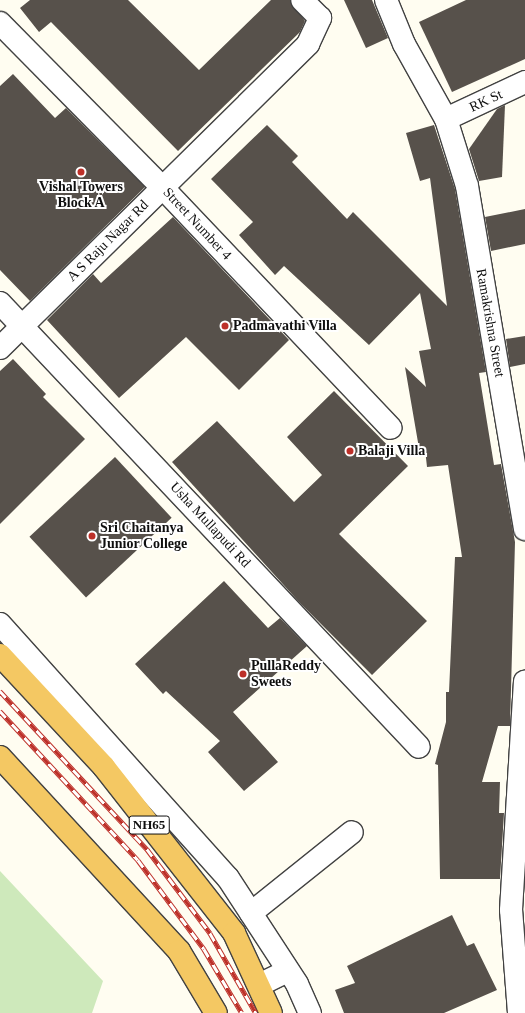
<!DOCTYPE html>
<html>
<head>
<meta charset="utf-8">
<style>
  body { margin:0 }
  #map { position:relative; width:525px; height:1013px; overflow:hidden; background:#fffdf1; font-family:Georgia,serif }
  div>[style] { position:absolute }
  [style*='--x'] { left:calc(var(--x)*1px); top:calc(var(--y)*1px); width:calc(var(--w)*1px); rotate:calc(var(--a)*1deg) }
  .green>* { inset:0; background:#cee9bb }
  .building>* { inset:0; background:#57514b; transform-origin:0 0 }
  .roads { filter:drop-shadow(1px 0 #424242) drop-shadow(-1px 0 #424242) drop-shadow(0 1px #424242) drop-shadow(0 -1px #424242) }
  .minor>* { height:22px; margin:-11px; padding:0 11px; transform-origin:11px; border-radius:11px; background:#fff }
  .trunk>* { height:22px; margin:-11px; padding:0 11px; transform-origin:11px; border-radius:11px; background:#f4c863 }
  .rail>* { height:4.5px; margin-top:-2.25px; transform-origin:0; background:repeating-linear-gradient(90deg,#fff 0 9px,#bd3029 0 18px); box-sizing:border-box; border-block:1px solid #bd3029 }
  .dots>* { width:11px; height:11px; translate:-50% -50%; box-sizing:border-box; border:2px solid #fff; border-radius:50% }
  span { translate:-50% -50%; white-space:nowrap; text-align:center; line-height:1.15; -webkit-text-stroke:4px #fff; paint-order:stroke }
  .shield-label span { padding:1px 3px; background:#fff; border:1px solid; border-radius:3px; -webkit-text-stroke-width:0 }
  .shield-label { font-size:13px; color:#0f0f0f; font-weight:700 }
  .street-label { font-size:14px; color:#0f0f0f }
  .poi-label { font-size:14px; color:#0f0f0f; font-weight:700 }
  .left { translate:0 -50%; text-align:left }
</style>
</head>
<body>
<div id="map">
  <div class="green">
    <div style="clip-path:polygon(0 871px,103px 981px,92px 1013px,0 1013px)"></div>
  </div>
  <div class="building">
    <div style="clip-path:polygon(30px 0,128px 0,199px 70px,271px 0,290px 0,305px 21px,300px 32px,178px 151px,51px 22px,39px 32px,20px 8px)"></div>
    <div style="clip-path:polygon(344px 0,372px 0,388px 38px,366px 48px)"></div>
    <div style="clip-path:polygon(466px 0,525px 0,525px 59px,452px 92px,419px 22px)"></div>
    <div style="clip-path:polygon(13px 74px,55px 118px,66px 108px,145px 187px,30px 301px,0 270px,0 86px)"></div>
    <div style="clip-path:polygon(505px 105px,502px 177px,479px 181px,469px 149px,497px 109px)"></div>
    <div style="clip-path:polygon(267px 125px,298px 156px,292px 162px,347px 219px,353px 212px,447px 306px,430px 178px,420px 181px,406px 133px,434px 125px,455px 189px,486px 372px,479px 373px,494px 465px,501px 464px,515px 542px,510px 726px,498px 726px,482px 782px,500px 782px,499px 813px,504px 813px,500px 879px,440px 879px,438px 765px,435px 764px,446px 722px,446px 692px,449px 692px,455px 557px,462px 557px,448px 465px,427px 467px,425px 449px,420px 454px,405px 367px,426px 387px,419px 351px,431px 349px,420px 293px,369px 345px,284px 266px,275px 275px,239px 235px,253px 222px,211px 179px)"></div>
    <div style="clip-path:polygon(525px 209px,525px 244px,491px 251px,485px 217px)"></div>
    <div style="clip-path:polygon(173px 217px,289px 340px,239px 390px,186px 337px,119px 398px,47px 320px,93px 274px,101px 283px)"></div>
    <div style="clip-path:polygon(525px 336px,525px 364px,510px 367px,506px 339px)"></div>
    <div style="clip-path:polygon(13px 359px,46px 394px,43px 397px,85px 439px,0 524px,0 371px)"></div>
    <div style="clip-path:polygon(334px 391px,408px 466px,339px 534px,427px 621px,372px 675px,300px 603px,172px 462px,217px 421px,294px 502px,322px 475px,287px 437px)"></div>
    <div style="left:115px;top:457px;width:83px;height:117px;rotate:47deg"></div>
    <div style="clip-path:polygon(224px 581px,268px 628px,280px 618px,307px 646px,233px 712px,278px 762px,244px 791px,208px 752px,220px 741px,166px 691px,163px 694px,135px 664px)"></div>
    <div style="clip-path:polygon(452px 915px,467px 946px,474px 943px,497px 990px,444px 1013px,344px 1013px,335px 990px,355px 983px,347px 966px)"></div>
  </div>
  <div class="roads">
    <div class="minor">
      <div style="--x:386;--y:0;--w:48;--a:67.8"></div>
      <div style="--x:404;--y:44;--w:86;--a:60.8"></div>
      <div style="--x:446;--y:119;--w:70;--a:72.6"></div>
      <div style="--x:467;--y:186;--w:348;--a:80.4"></div>
      <div style="--x:0;--y:23;--w:231;--a:45.4"></div>
      <div style="--x:162;--y:187;--w:332;--a:46.5"></div>
      <div style="--x:446;--y:119;--w:87;--a:-25.1"></div>
      <div style="--x:0;--y:303;--w:610;--a:46.66"></div>
      <div style="--x:0;--y:348;--w:433;--a:-44.6"></div>
      <div style="--x:308;--y:44;--w:29;--a:-65"></div>
      <div style="--x:320;--y:18;--w:25;--a:-135"></div>
      <div style="--x:0;--y:624;--w:341;--a:48.1"></div>
      <div style="--x:228;--y:878;--w:126;--a:56.9"></div>
      <div style="--x:297;--y:984;--w:32;--a:66"></div>
      <div style="--x:251;--y:913;--w:129;--a:-38.7"></div>
      <div style="--x:259;--y:985;--w:32;--a:-26"></div>
      <div style="--x:519;--y:1013;--w:103;--a:-94.4"></div>
      <div style="--x:511;--y:910;--w:229;--a:-86.5"></div>
    </div>
    <div class="trunk">
      <div style="--x:0;--y:655;--w:153;--a:47.1"></div>
      <div style="--x:104;--y:767;--w:211;--a:51.9"></div>
      <div style="--x:234;--y:933;--w:88;--a:65.2"></div>
      <div style="--x:0;--y:757;--w:264;--a:47.3"></div>
      <div style="--x:179;--y:951;--w:72;--a:59.2"></div>
    </div>
  </div>
  <div class="rail">
    <div style="--x:0;--y:691;--w:216;--a:47.1"></div>
    <div style="--x:147;--y:849;--w:105;--a:53.1"></div>
    <div style="--x:210;--y:933;--w:92;--a:60.1"></div>
    <div style="--x:0;--y:711;--w:203;--a:47.2"></div>
    <div style="--x:138;--y:860;--w:111;--a:53.4"></div>
    <div style="--x:204;--y:949;--w:74;--a:59.3"></div>
  </div>
  <div class="dots">
    <div style="left:81px;top:172px;background:#bd3029"></div>
    <div style="left:225px;top:326px;background:#bd3029"></div>
    <div style="left:350px;top:451px;background:#bd3029"></div>
    <div style="left:92px;top:536px;background:#bd3029"></div>
    <div style="left:243px;top:674px;background:#bd3029"></div>
  </div>
  <div class="shield-label">
    <span style="left:149px;top:825px">NH65</span>
  </div>
  <div class="street-label">
    <span style="left:486px;top:101px;rotate:-25deg">RK St</span>
    <span style="left:197px;top:224px;rotate:47deg">Street Number 4</span>
    <span style="left:108px;top:241px;rotate:-45deg">A S Raju Nagar Rd</span>
    <span style="left:490px;top:323px;rotate:80deg">Ramakrishna Street</span>
    <span style="left:210px;top:525px;rotate:47deg">Usha Mullapudi Rd</span>
  </div>
  <div class="poi-label">
    <span style="left:81px;top:195px">Vishal Towers<br>Block A</span>
    <span class="left" style="left:233px;top:326px">Padmavathi Villa</span>
    <span class="left" style="left:358px;top:451px">Balaji Villa</span>
    <span class="left" style="left:100px;top:536px">Sri Chaitanya<br>Junior College</span>
    <span class="left" style="left:251px;top:674px">PullaReddy<br>Sweets</span>
  </div>
</div>
</body>
</html>
